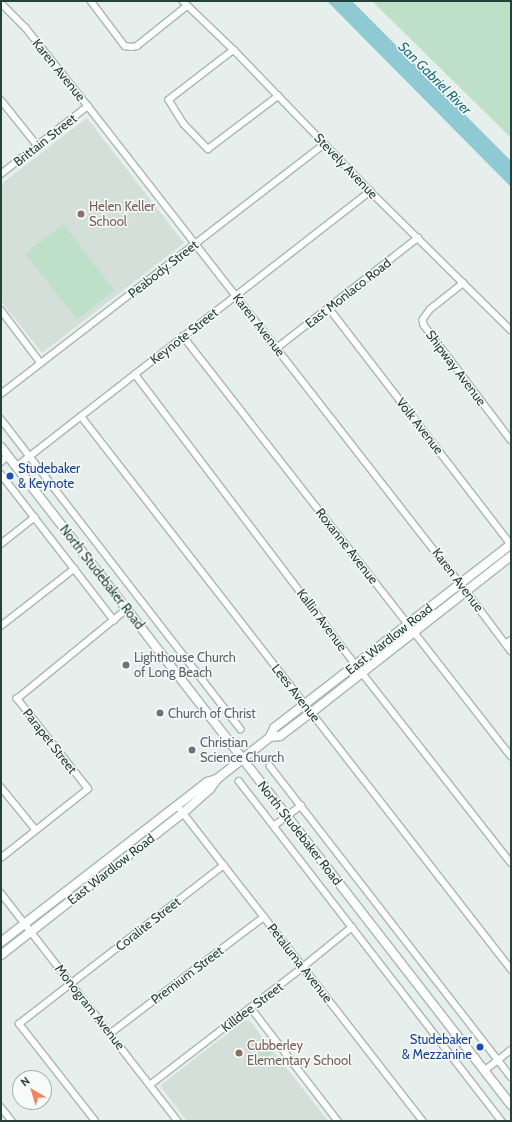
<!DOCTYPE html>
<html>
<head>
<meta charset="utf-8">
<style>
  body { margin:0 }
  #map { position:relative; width:512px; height:1122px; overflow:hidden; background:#e6efeb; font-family:Cabin,sans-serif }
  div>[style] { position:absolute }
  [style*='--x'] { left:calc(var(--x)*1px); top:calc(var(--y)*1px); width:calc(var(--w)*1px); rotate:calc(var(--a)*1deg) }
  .built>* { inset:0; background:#d4dfda }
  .green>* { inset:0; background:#bfe0c8; transform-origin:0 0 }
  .water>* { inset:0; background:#8ec9d4 }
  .roads { filter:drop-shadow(1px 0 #a8b8b2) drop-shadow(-1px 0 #a8b8b2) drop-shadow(0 1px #a8b8b2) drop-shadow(0 -1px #a8b8b2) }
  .street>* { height:5.5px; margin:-2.75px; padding:0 2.75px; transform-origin:2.75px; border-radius:2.75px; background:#fff }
  .secondary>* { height:8px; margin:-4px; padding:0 4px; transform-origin:4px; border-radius:4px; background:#fff }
  .dots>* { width:11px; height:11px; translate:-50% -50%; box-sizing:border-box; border:2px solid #f7fbf9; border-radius:50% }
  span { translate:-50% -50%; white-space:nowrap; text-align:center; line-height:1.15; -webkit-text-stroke:3px #f7fbf9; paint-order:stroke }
  .street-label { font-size:13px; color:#24423a }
  .education-label { font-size:13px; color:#785e54 }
  .left { translate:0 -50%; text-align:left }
  .transit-label { font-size:13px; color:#164399 }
  .right { translate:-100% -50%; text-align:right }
  .worship-label { font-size:13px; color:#5b616d }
  .water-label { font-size:14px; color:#1c6f80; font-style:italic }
  .frame { position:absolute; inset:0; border:2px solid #24423a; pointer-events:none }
  .north { position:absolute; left:12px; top:1070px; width:40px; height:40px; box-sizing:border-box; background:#f7fbf9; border:1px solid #a3b1ad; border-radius:50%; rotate:322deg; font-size:11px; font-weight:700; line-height:16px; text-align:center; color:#24423a }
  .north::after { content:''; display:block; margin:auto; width:14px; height:18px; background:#f4845f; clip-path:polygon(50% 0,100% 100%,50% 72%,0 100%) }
</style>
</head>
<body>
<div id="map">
  <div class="built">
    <div style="clip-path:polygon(87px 118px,184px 243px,42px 353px,1px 301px,1px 184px)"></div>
    <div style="clip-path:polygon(245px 1020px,250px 1021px,328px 1121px,187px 1121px,161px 1087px,162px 1084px)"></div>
  </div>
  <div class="green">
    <div style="clip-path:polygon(372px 1px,511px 1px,511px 138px,432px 60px)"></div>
    <div style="left:63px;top:224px;width:84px;height:48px;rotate:52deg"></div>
    <div style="left:267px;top:1046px;width:9px;height:14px;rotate:54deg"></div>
  </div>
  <div class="water">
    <div style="clip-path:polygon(327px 1px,352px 1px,511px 161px,511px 187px)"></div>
  </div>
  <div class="roads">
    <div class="street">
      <div style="--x:91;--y:1;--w:56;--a:52.9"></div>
      <div style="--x:125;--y:46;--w:6;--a:9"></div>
      <div style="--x:131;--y:47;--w:6;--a:-9"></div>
      <div style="--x:137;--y:46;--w:64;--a:-38.7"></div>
      <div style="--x:183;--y:1;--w:71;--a:43.9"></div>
      <div style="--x:234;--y:50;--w:196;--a:46"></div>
      <div style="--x:370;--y:191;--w:198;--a:44.6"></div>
      <div style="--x:1;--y:3;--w:35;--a:45"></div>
      <div style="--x:26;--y:28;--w:100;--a:51.5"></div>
      <div style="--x:88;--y:106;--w:615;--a:52.07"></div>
      <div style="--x:466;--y:591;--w:75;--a:53.1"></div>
      <div style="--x:234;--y:50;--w:82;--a:142.4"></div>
      <div style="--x:169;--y:100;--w:28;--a:58"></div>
      <div style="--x:184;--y:124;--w:35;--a:46"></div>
      <div style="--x:208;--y:149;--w:88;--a:-37.1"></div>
      <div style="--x:1;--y:100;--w:59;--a:51.2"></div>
      <div style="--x:1;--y:174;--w:110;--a:-38"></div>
      <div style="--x:464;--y:283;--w:43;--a:141.5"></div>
      <div style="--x:430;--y:310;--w:12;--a:125"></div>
      <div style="--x:423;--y:320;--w:5;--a:79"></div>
      <div style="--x:424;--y:325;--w:144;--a:52.9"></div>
      <div style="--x:329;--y:308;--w:298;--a:52.4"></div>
      <div style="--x:1;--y:310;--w:66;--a:53"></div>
      <div style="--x:183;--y:336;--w:533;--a:52.01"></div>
      <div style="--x:277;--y:348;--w:179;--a:-38"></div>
      <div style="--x:135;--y:374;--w:365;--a:52.8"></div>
      <div style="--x:356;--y:665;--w:251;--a:51.9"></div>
      <div style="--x:1;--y:394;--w:408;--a:-37.7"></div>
      <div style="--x:81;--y:416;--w:701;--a:52.13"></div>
      <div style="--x:1;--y:419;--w:392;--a:52.3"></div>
      <div style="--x:1;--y:462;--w:9;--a:-41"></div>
      <div style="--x:16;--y:467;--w:449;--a:-37.9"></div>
      <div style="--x:1;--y:474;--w:185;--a:52.3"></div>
      <div style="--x:1;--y:544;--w:43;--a:-38.5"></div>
      <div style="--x:1;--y:626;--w:93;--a:-38"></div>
      <div style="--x:506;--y:644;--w:6;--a:-39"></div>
      <div style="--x:270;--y:766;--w:393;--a:52.2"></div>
      <div style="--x:239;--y:781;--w:430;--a:52.3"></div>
      <div style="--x:1;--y:787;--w:55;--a:50.9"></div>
      <div style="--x:177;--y:805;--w:400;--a:52.1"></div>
      <div style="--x:274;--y:826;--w:34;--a:-37"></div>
      <div style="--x:1;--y:858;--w:111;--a:-38.4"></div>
      <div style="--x:88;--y:789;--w:115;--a:-128.3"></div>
      <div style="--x:17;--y:699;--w:142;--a:-39.3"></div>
      <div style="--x:1;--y:893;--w:289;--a:52.2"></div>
      <div style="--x:251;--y:1008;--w:143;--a:52.4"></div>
      <div style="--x:111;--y:1033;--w:192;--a:-37.2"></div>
      <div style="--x:484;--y:1071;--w:34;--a:-38"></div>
      <div style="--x:150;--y:1085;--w:193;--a:-37.6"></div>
      <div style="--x:303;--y:967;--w:63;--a:-39.2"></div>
      <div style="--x:1;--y:1107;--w:18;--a:52"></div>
      <div style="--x:95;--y:1121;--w:123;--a:-128.1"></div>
      <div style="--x:19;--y:1024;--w:259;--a:-37.8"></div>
    </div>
    <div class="secondary">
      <div style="--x:1;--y:447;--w:833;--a:52.22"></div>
      <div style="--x:270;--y:737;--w:10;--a:-6"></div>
      <div style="--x:280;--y:736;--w:40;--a:-37"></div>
      <div style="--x:312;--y:712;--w:253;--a:-38.1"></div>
      <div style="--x:1;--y:942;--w:261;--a:-37.8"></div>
      <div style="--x:207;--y:782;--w:10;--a:-17"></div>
      <div style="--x:1;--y:955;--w:231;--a:-38"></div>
      <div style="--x:183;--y:813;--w:36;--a:-42"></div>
      <div style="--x:210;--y:789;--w:12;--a:-55"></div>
      <div style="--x:217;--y:779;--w:68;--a:-38.4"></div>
      <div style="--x:270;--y:737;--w:10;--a:-66"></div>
      <div style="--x:274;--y:728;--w:300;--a:-37.8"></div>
    </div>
  </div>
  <div class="dots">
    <div style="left:81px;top:214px;background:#8d6e63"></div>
    <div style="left:10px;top:476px;background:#1a4fb4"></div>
    <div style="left:126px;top:665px;background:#6b7280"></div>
    <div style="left:160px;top:713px;background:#6b7280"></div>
    <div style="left:192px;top:750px;background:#6b7280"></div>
    <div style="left:480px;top:1047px;background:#1a4fb4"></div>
    <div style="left:239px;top:1053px;background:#8d6e63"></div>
  </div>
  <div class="street-label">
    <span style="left:59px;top:70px;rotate:51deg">Karen Avenue</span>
    <span style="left:45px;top:140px;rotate:-38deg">Brittain Street</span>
    <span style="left:346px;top:166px;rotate:46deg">Stevely Avenue</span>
    <span style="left:163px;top:269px;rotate:-38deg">Peabody Street</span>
    <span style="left:348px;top:293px;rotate:-38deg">East Monlaco Road</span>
    <span style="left:259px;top:325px;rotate:52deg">Karen Avenue</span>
    <span style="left:184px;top:336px;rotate:-38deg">Keynote Street</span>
    <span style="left:456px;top:368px;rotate:53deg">Shipway Avenue</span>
    <span style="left:420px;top:426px;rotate:52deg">Volk Avenue</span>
    <span style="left:347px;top:546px;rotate:52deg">Roxanne Avenue</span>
    <span style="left:102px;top:577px;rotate:52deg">North Studebaker Road</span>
    <span style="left:458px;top:580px;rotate:53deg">Karen Avenue</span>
    <span style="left:322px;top:620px;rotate:53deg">Kallin Avenue</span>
    <span style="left:389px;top:639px;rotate:-38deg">East Wardlow Road</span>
    <span style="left:296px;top:693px;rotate:52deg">Lees Avenue</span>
    <span style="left:50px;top:741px;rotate:52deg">Parapet Street</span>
    <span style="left:300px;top:833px;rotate:52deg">North Studebaker Road</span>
    <span style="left:111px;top:869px;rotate:-38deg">East Wardlow Road</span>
    <span style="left:148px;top:924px;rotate:-38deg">Coralite Street</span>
    <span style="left:300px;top:963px;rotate:52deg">Petaluma Avenue</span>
    <span style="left:187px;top:975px;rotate:-37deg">Premium Street</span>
    <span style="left:90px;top:1007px;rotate:52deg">Monogram Avenue</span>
    <span style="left:252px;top:1007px;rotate:-37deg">Killdee Street</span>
  </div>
  <div class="education-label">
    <span class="left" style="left:89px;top:214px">Helen Keller<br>School</span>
    <span class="left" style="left:247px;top:1053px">Cubberley<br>Elementary School</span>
  </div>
  <div class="transit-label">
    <span class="left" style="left:18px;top:476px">Studebaker<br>&amp; Keynote</span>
    <span class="right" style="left:472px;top:1047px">Studebaker<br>&amp; Mezzanine</span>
  </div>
  <div class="worship-label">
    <span class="left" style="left:134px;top:665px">Lighthouse Church<br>of Long Beach</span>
    <span class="left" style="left:168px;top:713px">Church of Christ</span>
    <span class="left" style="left:200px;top:750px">Christian<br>Science Church</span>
  </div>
  <div class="water-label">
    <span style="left:435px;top:78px;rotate:45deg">San Gabriel River</span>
  </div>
  <div class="frame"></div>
  <div class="north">N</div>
</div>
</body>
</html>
